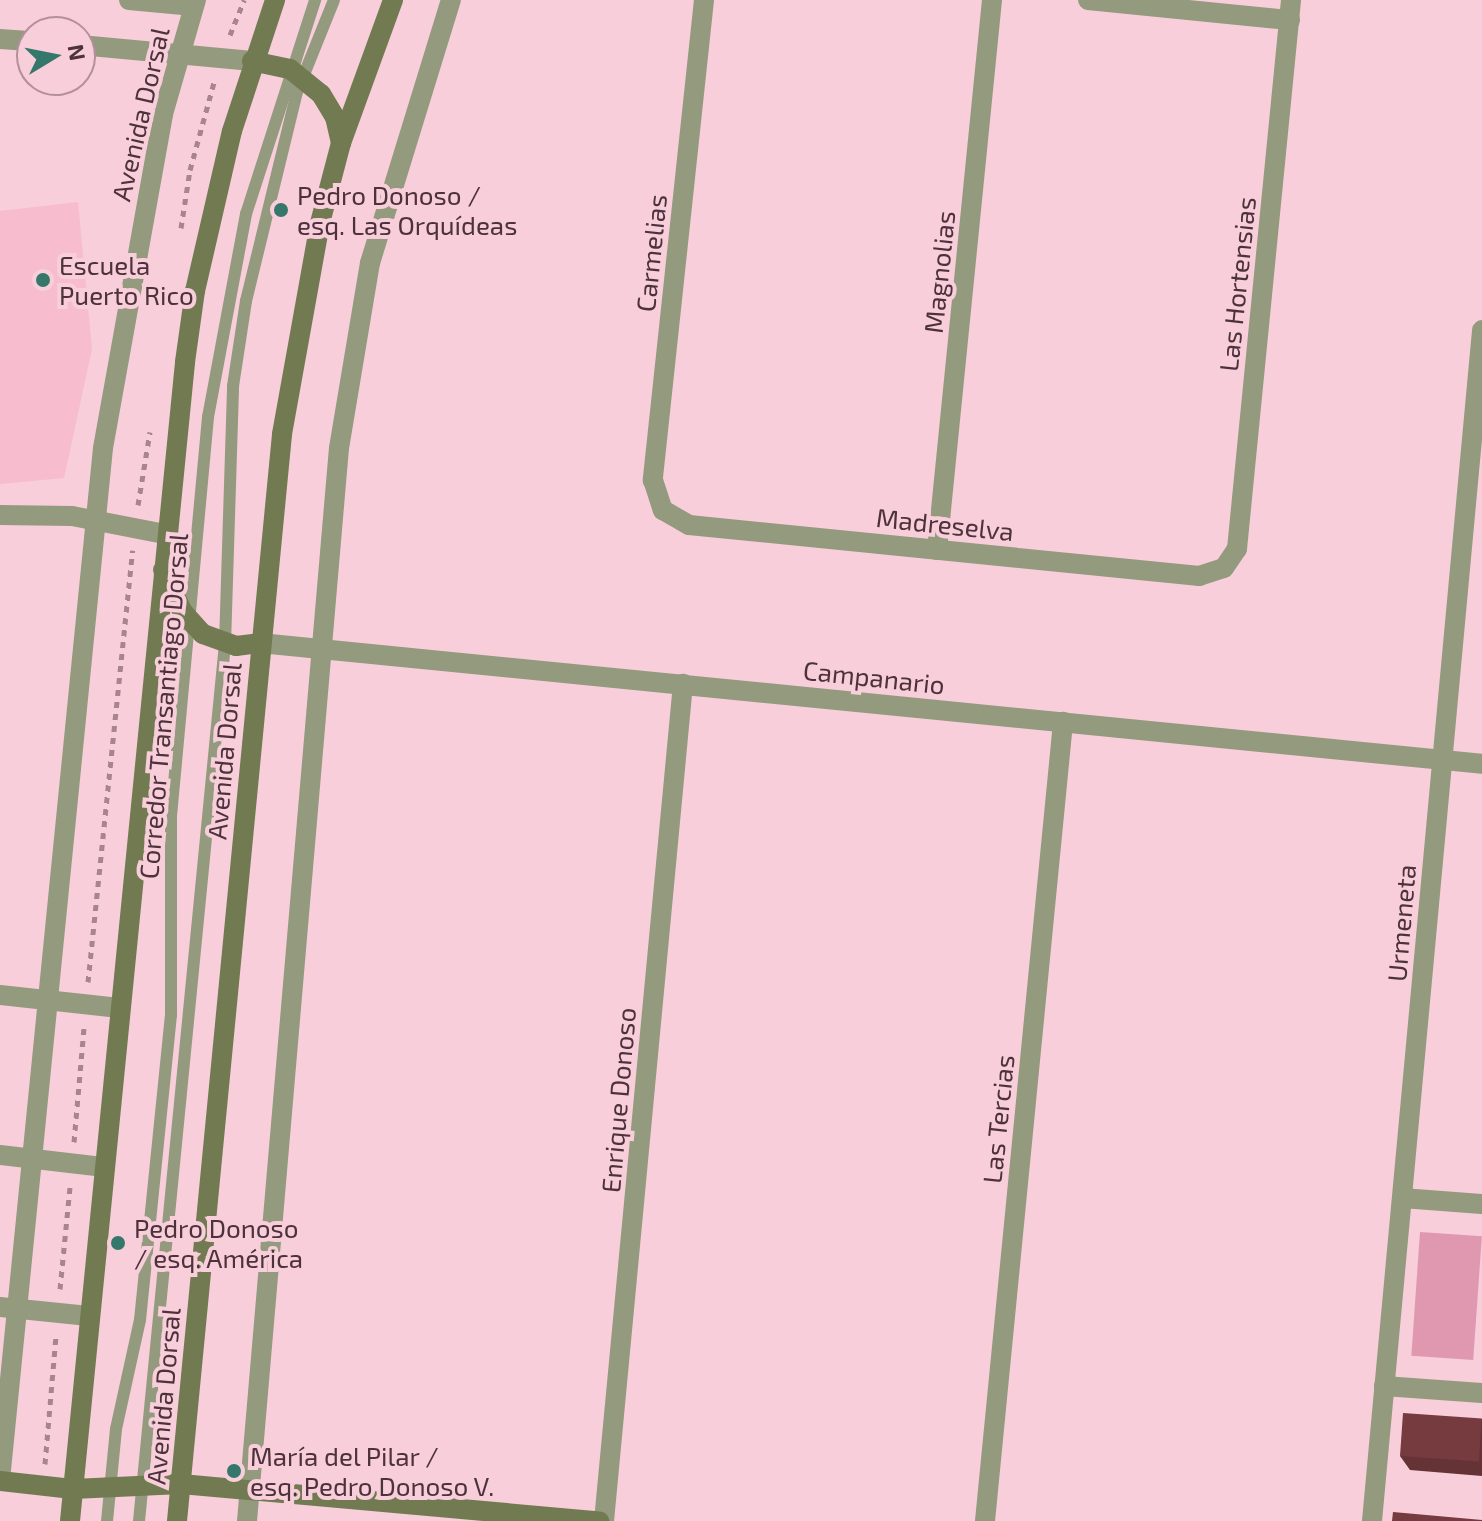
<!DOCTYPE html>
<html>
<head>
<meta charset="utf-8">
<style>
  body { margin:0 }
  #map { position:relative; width:1482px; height:1521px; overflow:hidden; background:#f7ceda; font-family:"Exo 2",sans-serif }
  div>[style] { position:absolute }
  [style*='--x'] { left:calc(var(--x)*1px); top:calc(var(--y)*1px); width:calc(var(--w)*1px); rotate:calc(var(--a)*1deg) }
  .built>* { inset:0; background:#f8bccf }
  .green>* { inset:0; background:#df98b0; transform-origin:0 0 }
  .path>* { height:5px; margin-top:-2.5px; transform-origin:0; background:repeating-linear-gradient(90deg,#a7848f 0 6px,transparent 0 12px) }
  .lane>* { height:12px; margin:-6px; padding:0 6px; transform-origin:6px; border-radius:6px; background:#939a7e }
  .street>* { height:20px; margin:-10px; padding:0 10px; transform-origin:10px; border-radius:10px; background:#939a7e }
  .secondary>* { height:20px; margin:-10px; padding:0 10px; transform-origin:10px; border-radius:10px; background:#717a51 }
  .wall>* { inset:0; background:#653335 }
  .building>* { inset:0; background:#763b3e; transform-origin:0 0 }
  .dots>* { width:22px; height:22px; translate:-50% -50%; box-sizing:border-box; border:4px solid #f7ceda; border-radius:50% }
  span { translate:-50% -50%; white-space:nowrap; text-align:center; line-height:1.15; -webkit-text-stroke:8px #f7ceda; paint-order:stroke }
  .street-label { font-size:26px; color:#4d323b }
  .poi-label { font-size:26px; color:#4d323b }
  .left { translate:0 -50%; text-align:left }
  .north { position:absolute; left:16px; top:16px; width:80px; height:80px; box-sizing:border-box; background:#f7ceda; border:2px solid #b3909a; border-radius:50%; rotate:80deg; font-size:22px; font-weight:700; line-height:32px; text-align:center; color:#4d323b }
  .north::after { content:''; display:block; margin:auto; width:28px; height:36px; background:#35786b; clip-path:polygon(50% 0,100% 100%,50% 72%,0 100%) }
</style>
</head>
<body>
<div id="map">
  <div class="built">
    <div style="clip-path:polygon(78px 202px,92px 349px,64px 478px,0 484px,0 211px)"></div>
  </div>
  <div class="green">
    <div style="left:1420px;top:1232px;width:62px;height:124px;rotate:4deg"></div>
  </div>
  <div class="path">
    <div style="--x:230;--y:35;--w:38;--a:-68"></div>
    <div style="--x:181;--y:228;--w:59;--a:-81.2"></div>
    <div style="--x:190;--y:170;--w:91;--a:-74.7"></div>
    <div style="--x:138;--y:505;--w:74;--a:-80.7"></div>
    <div style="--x:88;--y:982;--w:434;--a:-84.1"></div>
    <div style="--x:74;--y:1142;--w:114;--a:-85"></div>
    <div style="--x:60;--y:1289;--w:102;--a:-84.4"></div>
    <div style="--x:45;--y:1464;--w:129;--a:-85.1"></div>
  </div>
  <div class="lane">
    <div style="--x:107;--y:1521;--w:92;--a:-84.4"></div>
    <div style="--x:116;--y:1429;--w:112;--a:-77.6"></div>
    <div style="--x:140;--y:1320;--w:307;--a:-84.2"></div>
    <div style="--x:171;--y:1015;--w:199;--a:-90"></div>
    <div style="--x:171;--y:816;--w:401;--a:-84.7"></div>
    <div style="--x:208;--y:417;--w:207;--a:-79.4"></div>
    <div style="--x:246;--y:214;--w:225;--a:-72.1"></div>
    <div style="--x:139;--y:1521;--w:881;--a:-84.4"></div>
    <div style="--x:225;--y:644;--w:258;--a:-88.2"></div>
    <div style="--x:233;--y:386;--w:86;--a:-81.3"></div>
    <div style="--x:246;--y:301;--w:215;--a:-76.3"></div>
    <div style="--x:297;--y:92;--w:99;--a:-68.1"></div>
  </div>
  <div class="street">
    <div style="--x:129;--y:0;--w:65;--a:5.3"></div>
    <div style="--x:704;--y:0;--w:483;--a:96.1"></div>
    <div style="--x:653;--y:480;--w:32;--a:72"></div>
    <div style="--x:663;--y:510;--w:30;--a:30"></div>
    <div style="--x:689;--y:525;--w:513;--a:5.71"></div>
    <div style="--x:1199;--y:576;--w:26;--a:-18"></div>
    <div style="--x:1224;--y:568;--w:23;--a:-56"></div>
    <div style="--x:1237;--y:549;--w:552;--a:-84.38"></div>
    <div style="--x:1088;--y:0;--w:203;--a:5.7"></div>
    <div style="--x:0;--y:39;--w:32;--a:4"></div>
    <div style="--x:80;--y:45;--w:173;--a:5.3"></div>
    <div style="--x:0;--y:515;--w:72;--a:0.8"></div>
    <div style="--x:72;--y:516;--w:95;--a:11"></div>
    <div style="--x:937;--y:550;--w:553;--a:-84.29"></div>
    <div style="--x:260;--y:643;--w:1228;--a:5.65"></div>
    <div style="--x:0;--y:995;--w:120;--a:6.2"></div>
    <div style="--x:0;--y:1155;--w:105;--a:6.6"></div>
    <div style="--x:1402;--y:1198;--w:80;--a:4.3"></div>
    <div style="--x:0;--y:1307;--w:89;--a:5.8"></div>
    <div style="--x:1384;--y:1386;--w:98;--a:4.1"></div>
    <div style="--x:0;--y:1480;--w:1037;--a:-84.3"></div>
    <div style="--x:103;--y:448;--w:339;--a:-79.8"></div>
    <div style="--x:163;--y:114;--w:119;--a:-73.9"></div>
    <div style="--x:247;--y:1521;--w:1077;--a:-85.1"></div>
    <div style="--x:339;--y:448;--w:188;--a:-80.5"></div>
    <div style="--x:370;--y:263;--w:275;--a:-72.9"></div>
    <div style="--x:604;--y:1521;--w:841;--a:-84.61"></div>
    <div style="--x:985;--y:1521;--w:803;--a:-84.42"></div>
    <div style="--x:1372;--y:1521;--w:1196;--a:-84.72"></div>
  </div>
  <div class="secondary">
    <div style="--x:252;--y:61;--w:39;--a:12"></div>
    <div style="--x:290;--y:69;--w:40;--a:39"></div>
    <div style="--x:321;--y:94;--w:27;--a:59"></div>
    <div style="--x:335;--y:117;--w:27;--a:77"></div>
    <div style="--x:163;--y:570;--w:45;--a:65.1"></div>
    <div style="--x:182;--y:611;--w:31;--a:48"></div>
    <div style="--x:203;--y:634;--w:35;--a:20"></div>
    <div style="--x:236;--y:646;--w:24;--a:-7"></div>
    <div style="--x:0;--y:1481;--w:73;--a:6.3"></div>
    <div style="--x:73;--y:1489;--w:108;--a:-2.7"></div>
    <div style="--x:181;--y:1484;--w:420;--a:5.1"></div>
    <div style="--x:70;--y:1521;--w:1165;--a:-84.33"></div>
    <div style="--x:185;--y:362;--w:72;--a:-82"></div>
    <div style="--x:195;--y:291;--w:164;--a:-77"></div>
    <div style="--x:232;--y:131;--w:138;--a:-71.8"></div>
    <div style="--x:177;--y:1521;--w:1092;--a:-84.48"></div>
    <div style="--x:282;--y:434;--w:214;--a:-79.8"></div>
    <div style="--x:320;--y:223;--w:83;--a:-75.3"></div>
    <div style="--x:341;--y:143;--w:152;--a:-70"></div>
  </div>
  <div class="wall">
    <div style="clip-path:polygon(1482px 1419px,1482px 1476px,1410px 1470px,1400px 1456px)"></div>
  </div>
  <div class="building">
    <div style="left:1403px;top:1413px;width:79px;height:43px;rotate:4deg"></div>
    <div style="clip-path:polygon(1393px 1512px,1482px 1520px,1482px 1521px,1392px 1521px)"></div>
  </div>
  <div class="dots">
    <div style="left:281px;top:210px;background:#35786b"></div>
    <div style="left:43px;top:280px;background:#35786b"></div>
    <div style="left:118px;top:1243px;background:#35786b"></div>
    <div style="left:234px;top:1471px;background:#35786b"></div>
  </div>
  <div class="street-label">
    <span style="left:140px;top:114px;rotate:-77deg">Avenida Dorsal</span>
    <span style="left:651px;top:253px;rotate:-84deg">Carmelias</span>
    <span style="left:939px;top:272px;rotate:-84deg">Magnolias</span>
    <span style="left:1237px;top:284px;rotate:-84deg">Las Hortensias</span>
    <span style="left:945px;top:524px;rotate:6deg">Madreselva</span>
    <span style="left:874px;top:677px;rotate:6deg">Campanario</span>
    <span style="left:163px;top:706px;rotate:-85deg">Corredor Transantiago Dorsal</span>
    <span style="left:224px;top:751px;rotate:-85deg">Avenida Dorsal</span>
    <span style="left:1401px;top:923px;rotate:-85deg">Urmeneta</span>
    <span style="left:618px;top:1100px;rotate:-85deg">Enrique Donoso</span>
    <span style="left:998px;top:1119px;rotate:-84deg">Las Tercias</span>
    <span style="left:163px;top:1396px;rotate:-85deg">Avenida Dorsal</span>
  </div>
  <div class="poi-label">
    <span class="left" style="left:297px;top:210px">Pedro Donoso /<br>esq. Las Orquídeas</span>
    <span class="left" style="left:59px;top:280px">Escuela<br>Puerto Rico</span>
    <span class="left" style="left:134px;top:1243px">Pedro Donoso<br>/ esq. América</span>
    <span class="left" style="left:250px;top:1471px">María del Pilar /<br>esq. Pedro Donoso V.</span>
  </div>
  <div class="north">N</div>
</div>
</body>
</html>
